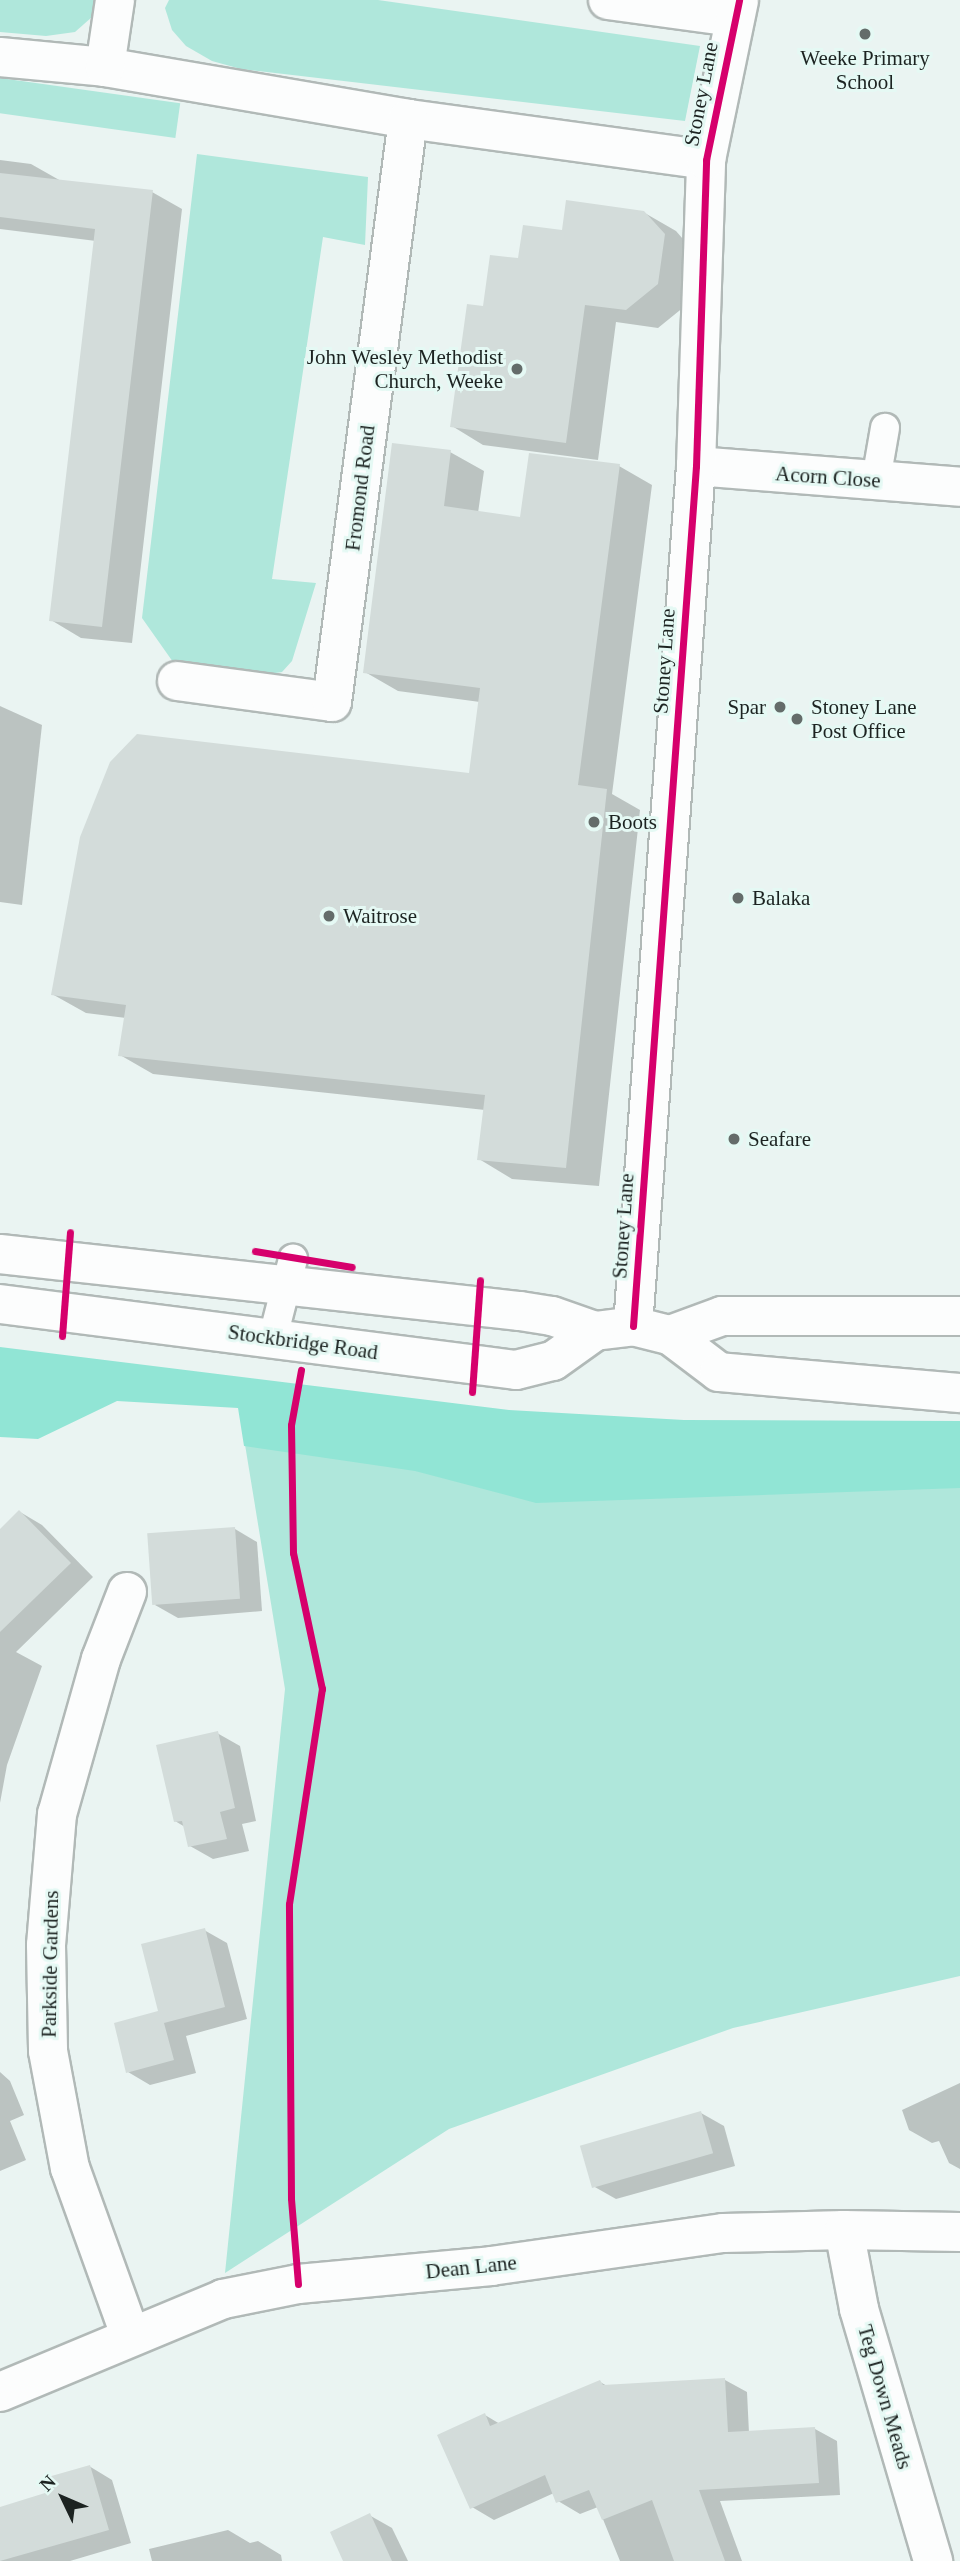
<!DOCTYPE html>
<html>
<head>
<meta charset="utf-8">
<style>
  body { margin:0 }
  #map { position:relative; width:960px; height:2561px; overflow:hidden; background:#eaf4f2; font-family:Georgia,serif }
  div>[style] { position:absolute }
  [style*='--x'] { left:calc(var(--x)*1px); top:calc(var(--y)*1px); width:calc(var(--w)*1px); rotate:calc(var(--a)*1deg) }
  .green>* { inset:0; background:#afe7db; transform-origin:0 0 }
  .forest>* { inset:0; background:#91e5d5 }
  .shadow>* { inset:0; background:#0003 }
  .building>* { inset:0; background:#d3dcda; transform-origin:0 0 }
  .roads { filter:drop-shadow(2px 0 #b1b9b7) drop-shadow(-2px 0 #b1b9b7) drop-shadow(0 2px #b1b9b7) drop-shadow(0 -2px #b1b9b7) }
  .service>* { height:28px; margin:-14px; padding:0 14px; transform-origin:14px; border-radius:14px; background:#fcfdfd }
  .minor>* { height:38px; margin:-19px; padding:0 19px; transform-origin:19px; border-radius:19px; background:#fcfdfd }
  .tertiary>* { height:38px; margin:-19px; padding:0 19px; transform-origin:19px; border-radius:19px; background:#fcfdfd }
  .secondary>* { height:38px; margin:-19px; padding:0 19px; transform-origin:19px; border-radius:19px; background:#fcfdfd }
  .cycleway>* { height:7px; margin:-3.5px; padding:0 3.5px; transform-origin:3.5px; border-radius:3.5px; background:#d6006c }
  .dots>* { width:19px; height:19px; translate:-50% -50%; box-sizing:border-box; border:4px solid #e5f9f4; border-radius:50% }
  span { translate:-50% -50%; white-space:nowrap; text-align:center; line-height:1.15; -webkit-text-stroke:6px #e5f9f4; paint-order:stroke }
  .poi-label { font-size:21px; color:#1c2321 }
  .right { translate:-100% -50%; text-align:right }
  .left { translate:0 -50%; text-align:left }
  .street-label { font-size:21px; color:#1c2321 }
  .north { position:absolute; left:28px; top:2463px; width:70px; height:70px; -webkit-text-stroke:5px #e5f9f4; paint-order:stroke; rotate:314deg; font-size:19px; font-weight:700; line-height:28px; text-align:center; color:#1c2321 }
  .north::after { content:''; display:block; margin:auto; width:24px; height:32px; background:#1c2321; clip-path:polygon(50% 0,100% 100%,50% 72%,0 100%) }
</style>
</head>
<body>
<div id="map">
  <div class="green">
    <div style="clip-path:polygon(0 0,96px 0,92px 17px,75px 32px,46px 36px,0 32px)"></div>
    <div style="clip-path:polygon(169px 0,378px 0,700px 46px,685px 121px,241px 69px,212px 61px,186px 46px,172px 30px,165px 8px)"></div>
    <div style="left:0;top:78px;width:182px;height:35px;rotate:8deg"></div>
    <div style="clip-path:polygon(197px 154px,368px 177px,365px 245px,323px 237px,272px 579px,316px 583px,292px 661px,282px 672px,262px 675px,173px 662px,142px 618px)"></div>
    <div style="clip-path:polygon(239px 1408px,960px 1447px,960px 1976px,733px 2028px,449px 2129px,225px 2273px,285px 1689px)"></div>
  </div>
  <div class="forest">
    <div style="clip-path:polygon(0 1347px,509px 1410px,684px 1420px,960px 1421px,960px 1488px,536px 1503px,415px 1471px,244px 1446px,238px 1408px,117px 1401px,38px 1439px,0 1437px)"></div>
  </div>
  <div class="shadow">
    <div style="clip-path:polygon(0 160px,31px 164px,61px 181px,152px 192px,182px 209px,132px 643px,81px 638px,51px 620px,96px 241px,0 229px)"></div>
    <div style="clip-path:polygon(643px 212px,676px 231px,696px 254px,690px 302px,658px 328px,616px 322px,598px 460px,483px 445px,452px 426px,485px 308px,519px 260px,563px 232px)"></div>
    <div style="clip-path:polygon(450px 452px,484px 471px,478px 513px,522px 519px,619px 466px,652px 485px,612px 794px,640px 810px,599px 1186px,512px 1179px,479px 1159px,485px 1110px,153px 1074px,120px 1055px,126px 1018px,86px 1013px,52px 994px,471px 775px,480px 702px,398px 691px,365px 672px)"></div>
    <div style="clip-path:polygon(0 706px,42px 725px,22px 905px,0 902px)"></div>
    <div style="clip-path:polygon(20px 1512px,42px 1525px,93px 1577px,16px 1652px,42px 1666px,7px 1765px,0 1803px,0 1531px)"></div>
    <div style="clip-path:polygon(235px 1529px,257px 1542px,262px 1611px,178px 1618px,155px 1605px)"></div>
    <div style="clip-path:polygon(217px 1733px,240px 1746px,256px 1821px,242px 1824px,249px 1851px,213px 1859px,190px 1846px,185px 1827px,175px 1821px)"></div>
    <div style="clip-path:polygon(204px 1930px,227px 1943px,247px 2019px,186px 2036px,196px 2073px,150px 2085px,128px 2072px)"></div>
    <div style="clip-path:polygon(0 2072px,10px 2081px,24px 2115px,10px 2121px,26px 2160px,0 2171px)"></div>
    <div style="clip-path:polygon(960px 2083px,960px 2169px,949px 2163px,939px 2141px,932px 2143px,909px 2130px,902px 2110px)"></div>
    <div style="clip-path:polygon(701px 2113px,724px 2126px,735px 2166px,616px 2199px,593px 2186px)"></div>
    <div style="clip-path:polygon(725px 2380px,747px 2392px,749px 2433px,815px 2429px,837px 2441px,840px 2495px,720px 2501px,742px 2561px,620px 2561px,598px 2507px,580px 2514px,558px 2501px,554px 2493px,494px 2520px,472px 2507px,485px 2415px,500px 2424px,600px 2382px,609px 2387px)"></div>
    <div style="clip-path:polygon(89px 2466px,112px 2480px,131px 2543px,70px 2561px,0 2561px,0 2509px,47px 2494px)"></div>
    <div style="clip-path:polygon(369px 2515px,392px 2528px,408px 2561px,345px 2561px)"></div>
    <div style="clip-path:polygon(228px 2530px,250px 2543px,258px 2541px,281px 2555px,282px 2561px,152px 2561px,149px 2549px)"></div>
  </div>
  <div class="building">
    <div style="clip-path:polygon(0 173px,153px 190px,102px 627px,49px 621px,95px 229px,0 217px)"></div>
    <div style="clip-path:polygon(566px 200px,644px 211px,665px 234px,658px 284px,626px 310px,585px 305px,566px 443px,450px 427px,467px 304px,483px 306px,490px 255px,518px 258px,523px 225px,562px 230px)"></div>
    <div style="clip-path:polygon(392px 443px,451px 450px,444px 506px,520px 517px,529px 453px,620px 464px,578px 785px,607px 789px,566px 1168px,477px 1160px,485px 1095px,118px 1056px,126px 1005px,51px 995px,80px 837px,110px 762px,137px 734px,469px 773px,480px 688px,363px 673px)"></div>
    <div style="clip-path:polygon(19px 1510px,71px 1563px,0 1632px,0 1529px)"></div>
    <div style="left:235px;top:1527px;width:72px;height:88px;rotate:86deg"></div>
    <div style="clip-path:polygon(218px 1731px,235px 1808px,220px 1812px,227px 1839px,188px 1847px,182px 1821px,174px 1822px,156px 1745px)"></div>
    <div style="clip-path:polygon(205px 1928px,225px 2007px,164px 2023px,174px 2060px,126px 2073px,114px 2023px,158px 2011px,141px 1944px)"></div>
    <div style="left:701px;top:2111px;width:44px;height:126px;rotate:74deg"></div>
    <div style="clip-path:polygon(725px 2378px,728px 2432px,815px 2427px,819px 2483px,699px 2490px,725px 2561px,674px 2561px,652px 2500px,602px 2520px,589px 2490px,556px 2503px,545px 2475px,470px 2509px,437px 2435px,485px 2413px,490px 2426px,600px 2380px,603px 2385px)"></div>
    <div style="clip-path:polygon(90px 2465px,109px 2530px,0 2561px,0 2507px,45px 2493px,41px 2479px)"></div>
    <div style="clip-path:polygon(370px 2513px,392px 2561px,343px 2561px,330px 2532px)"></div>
  </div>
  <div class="roads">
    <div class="service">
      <div style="--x:876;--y:480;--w:53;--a:-80.2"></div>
      <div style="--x:273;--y:1337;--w:81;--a:-75.6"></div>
    </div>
    <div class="minor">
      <div style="--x:608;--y:0;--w:127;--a:7.7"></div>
      <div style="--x:0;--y:57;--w:105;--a:5.4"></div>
      <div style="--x:105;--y:67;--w:307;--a:9.7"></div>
      <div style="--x:408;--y:119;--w:301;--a:7.8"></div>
      <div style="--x:105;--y:67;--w:68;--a:-81.5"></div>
      <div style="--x:696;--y:466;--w:265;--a:4.5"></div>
      <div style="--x:177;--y:681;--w:156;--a:7.7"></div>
      <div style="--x:332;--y:702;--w:588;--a:-82.57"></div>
      <div style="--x:127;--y:1592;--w:72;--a:111.2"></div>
      <div style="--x:101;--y:1659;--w:161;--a:105.8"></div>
      <div style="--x:57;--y:1814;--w:131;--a:94.8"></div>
      <div style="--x:46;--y:1945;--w:106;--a:88.9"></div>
      <div style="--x:48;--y:2051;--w:119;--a:79.4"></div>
      <div style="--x:70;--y:2168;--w:177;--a:70.2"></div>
      <div style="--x:0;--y:2392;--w:242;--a:-22.6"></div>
      <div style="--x:223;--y:2299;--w:76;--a:-11.3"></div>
      <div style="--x:298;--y:2284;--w:194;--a:-5.3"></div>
      <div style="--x:491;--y:2266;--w:234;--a:-8.1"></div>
      <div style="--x:723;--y:2233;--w:121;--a:-1.4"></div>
      <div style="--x:844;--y:2230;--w:80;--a:79.2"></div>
      <div style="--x:859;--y:2309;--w:263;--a:73.6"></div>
    </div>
    <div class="tertiary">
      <div style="--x:633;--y:1326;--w:862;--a:-85.81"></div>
      <div style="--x:696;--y:466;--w:306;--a:-88.1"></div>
      <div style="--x:706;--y:160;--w:163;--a:-78.3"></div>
      <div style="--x:844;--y:2230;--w:116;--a:1"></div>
    </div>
    <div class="secondary">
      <div style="--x:0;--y:1254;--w:523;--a:6.26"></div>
      <div style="--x:520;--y:1311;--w:32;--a:9"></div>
      <div style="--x:552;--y:1316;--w:46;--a:19.2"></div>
      <div style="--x:595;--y:1331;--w:38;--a:-7"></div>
      <div style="--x:633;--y:1326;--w:38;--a:14"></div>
      <div style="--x:670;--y:1335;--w:61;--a:37.1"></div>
      <div style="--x:719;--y:1372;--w:242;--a:5"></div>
      <div style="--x:0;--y:1304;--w:520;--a:7.29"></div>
      <div style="--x:516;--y:1370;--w:38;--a:-14"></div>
      <div style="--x:553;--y:1361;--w:52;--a:-35.5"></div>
      <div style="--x:670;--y:1335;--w:55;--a:-20.1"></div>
      <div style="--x:722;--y:1316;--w:238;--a:0"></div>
    </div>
  </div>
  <div class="cycleway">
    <div style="--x:255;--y:1251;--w:98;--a:9.4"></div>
    <div style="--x:633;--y:1326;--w:862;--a:-85.81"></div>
    <div style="--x:696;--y:466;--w:306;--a:-88.1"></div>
    <div style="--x:706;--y:160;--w:163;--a:-78.3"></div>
    <div style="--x:62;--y:1336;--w:104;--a:-85.6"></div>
    <div style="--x:472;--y:1392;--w:112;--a:-85.9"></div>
    <div style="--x:298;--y:2284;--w:86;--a:-94.7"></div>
    <div style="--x:291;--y:2198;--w:294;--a:-90.4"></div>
    <div style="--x:289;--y:1904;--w:218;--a:-81.3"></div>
    <div style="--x:322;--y:1689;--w:139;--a:-102"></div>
    <div style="--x:293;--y:1553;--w:128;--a:-90.9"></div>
    <div style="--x:291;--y:1425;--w:56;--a:-79.7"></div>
  </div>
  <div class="dots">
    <div style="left:865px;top:34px;background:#646c6a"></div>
    <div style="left:517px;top:369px;background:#646c6a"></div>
    <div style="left:780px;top:707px;background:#646c6a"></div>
    <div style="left:797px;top:719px;background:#646c6a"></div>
    <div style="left:594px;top:822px;background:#646c6a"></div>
    <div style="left:738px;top:898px;background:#646c6a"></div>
    <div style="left:329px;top:916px;background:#646c6a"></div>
    <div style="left:734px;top:1139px;background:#646c6a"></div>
  </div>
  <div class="poi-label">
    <span style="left:865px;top:70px">Weeke Primary<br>School</span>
    <span class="right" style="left:503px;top:369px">John Wesley Methodist<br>Church, Weeke</span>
    <span class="right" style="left:766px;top:707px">Spar</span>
    <span class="left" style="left:811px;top:719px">Stoney Lane<br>Post Office</span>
    <span class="left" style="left:608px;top:822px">Boots</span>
    <span class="left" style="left:752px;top:898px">Balaka</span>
    <span class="left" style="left:343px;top:916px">Waitrose</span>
    <span class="left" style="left:748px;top:1139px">Seafare</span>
  </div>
  <div class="street-label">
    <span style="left:701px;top:94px;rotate:-79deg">Stoney Lane</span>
    <span style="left:828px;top:477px;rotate:4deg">Acorn Close</span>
    <span style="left:360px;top:488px;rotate:-83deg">Fromond Road</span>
    <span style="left:664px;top:661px;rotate:-86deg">Stoney Lane</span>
    <span style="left:623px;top:1226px;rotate:-86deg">Stoney Lane</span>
    <span style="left:303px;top:1342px;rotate:8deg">Stockbridge Road</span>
    <span style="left:50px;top:1964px;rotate:-89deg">Parkside Gardens</span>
    <span style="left:471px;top:2267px;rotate:-6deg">Dean Lane</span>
    <span style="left:885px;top:2397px;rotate:74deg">Teg Down Meads</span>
  </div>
  <div class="north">N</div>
</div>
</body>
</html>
